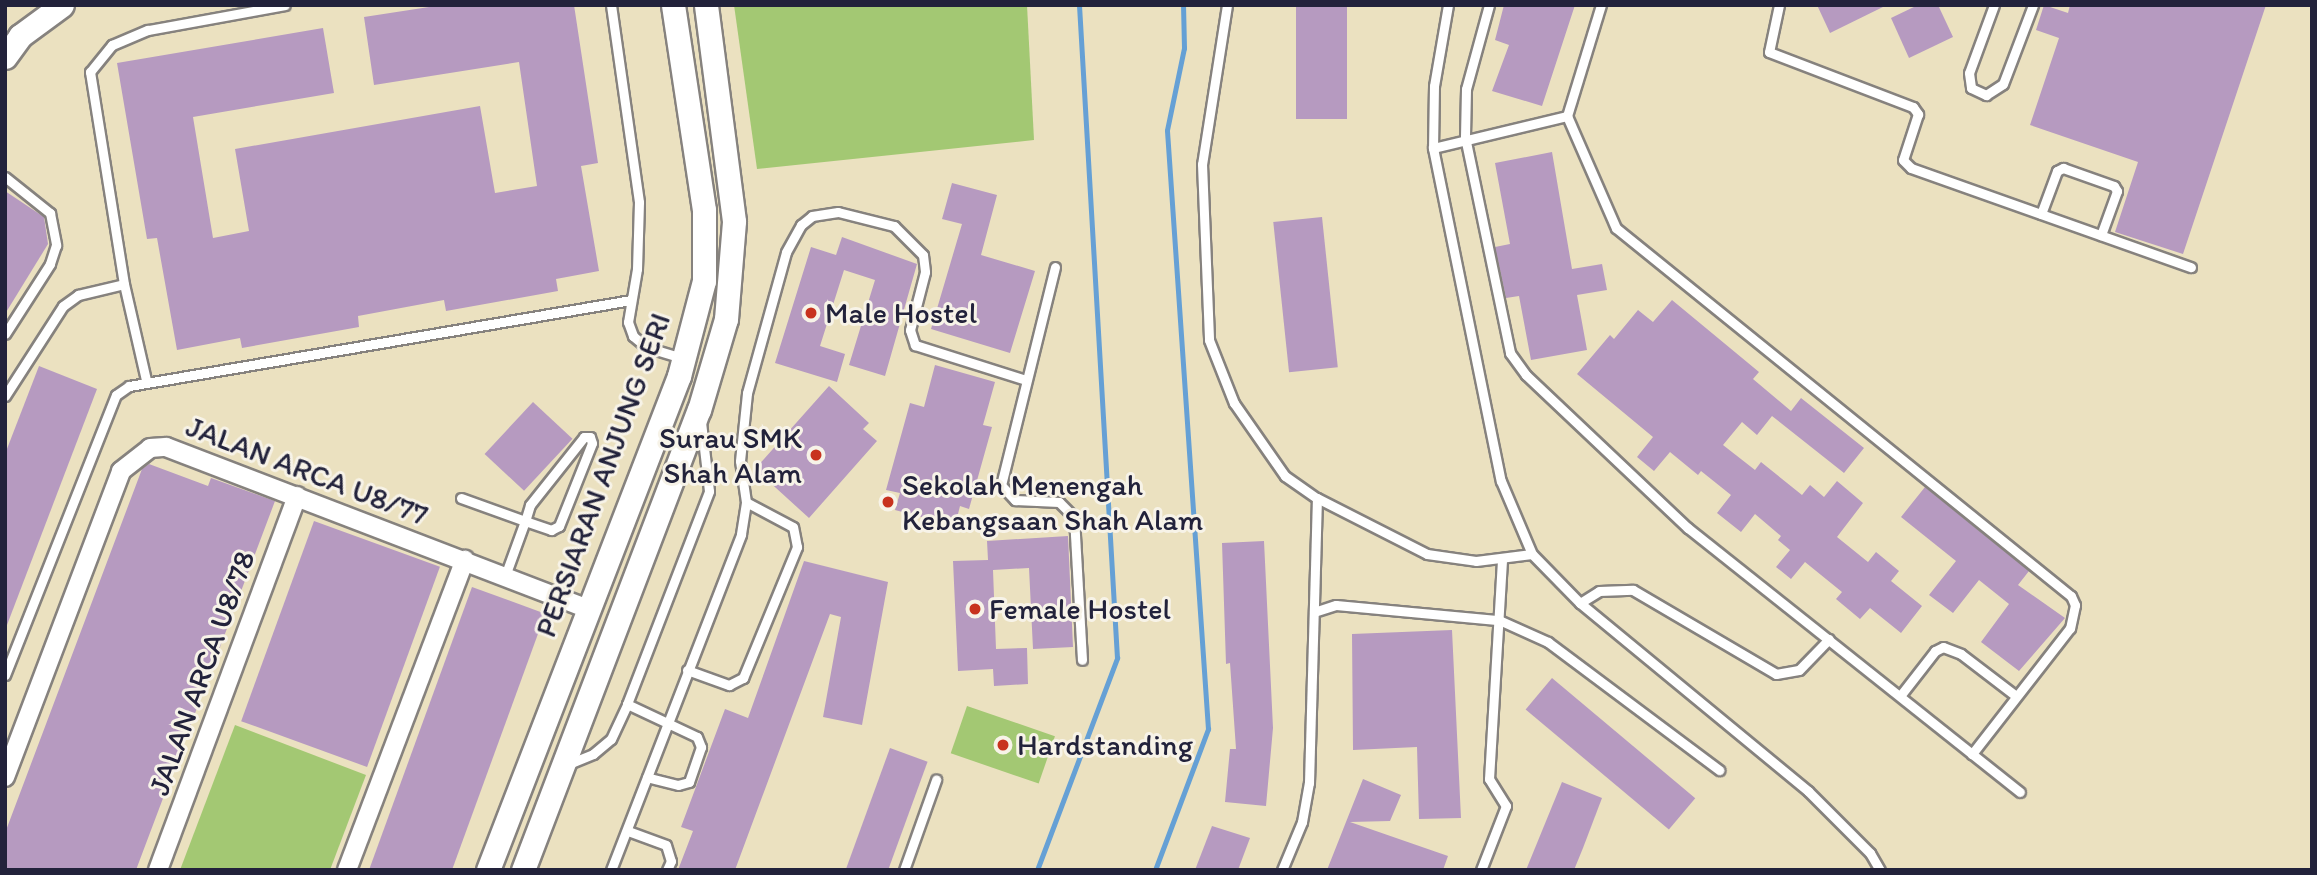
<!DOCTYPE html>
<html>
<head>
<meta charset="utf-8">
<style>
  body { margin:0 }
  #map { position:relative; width:2317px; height:875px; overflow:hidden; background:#ebe1c0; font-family:Itim,sans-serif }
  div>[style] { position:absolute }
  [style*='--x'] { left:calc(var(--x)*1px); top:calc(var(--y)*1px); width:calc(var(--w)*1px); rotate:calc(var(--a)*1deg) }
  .green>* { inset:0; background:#a3c873; transform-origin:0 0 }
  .stream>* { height:5px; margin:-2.5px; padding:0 2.5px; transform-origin:2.5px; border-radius:2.5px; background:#65a0d5 }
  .building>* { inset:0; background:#b69ac0; transform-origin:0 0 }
  .roads { filter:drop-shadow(2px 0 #86827e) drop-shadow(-2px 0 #86827e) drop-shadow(0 2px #86827e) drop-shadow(0 -2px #86827e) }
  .service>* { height:9px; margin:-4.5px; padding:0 4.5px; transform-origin:4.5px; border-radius:4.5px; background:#fff }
  .minor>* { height:18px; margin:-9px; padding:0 9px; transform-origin:9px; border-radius:9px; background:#fff }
  .tertiary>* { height:23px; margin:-11.5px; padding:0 11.5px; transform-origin:11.5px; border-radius:11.5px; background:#fff }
  .dots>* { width:19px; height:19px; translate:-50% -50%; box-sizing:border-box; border:4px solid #f7f3e8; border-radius:50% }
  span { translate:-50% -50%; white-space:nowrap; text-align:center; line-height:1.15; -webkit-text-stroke:6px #f7f3e8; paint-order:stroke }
  .poi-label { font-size:30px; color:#22223b }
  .left { translate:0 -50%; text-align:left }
  .right { translate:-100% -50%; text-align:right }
  .street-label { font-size:30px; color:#22223b }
  .frame { position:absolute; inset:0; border:7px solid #22223b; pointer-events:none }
</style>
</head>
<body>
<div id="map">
  <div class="green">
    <div style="clip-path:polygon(734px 5px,1027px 5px,1034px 140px,757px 169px)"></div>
    <div style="left:967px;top:706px;width:93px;height:50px;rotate:19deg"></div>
    <div style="clip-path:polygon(235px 725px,366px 775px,330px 870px,180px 870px)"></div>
  </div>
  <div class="stream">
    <div style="--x:1037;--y:870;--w:227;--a:-69.3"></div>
    <div style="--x:1117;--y:658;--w:654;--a:-93.33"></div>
    <div style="--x:1155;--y:870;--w:151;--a:-69.4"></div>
    <div style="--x:1208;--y:729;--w:600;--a:-93.92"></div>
    <div style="--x:1167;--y:130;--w:84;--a:-78.3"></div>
    <div style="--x:1184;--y:48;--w:43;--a:-91.3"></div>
  </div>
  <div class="building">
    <div style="clip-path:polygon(442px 5px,574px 5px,598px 163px,581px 166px,599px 271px,556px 279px,558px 291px,446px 311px,444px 300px,358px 316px,359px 327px,242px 348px,240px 338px,177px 350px,157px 238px,147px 239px,117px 63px,323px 28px,334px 93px,193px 117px,213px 238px,249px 231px,235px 149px,480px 106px,495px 193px,537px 186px,519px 62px,374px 85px,364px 17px)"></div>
    <div style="left:1296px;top:5px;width:51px;height:114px"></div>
    <div style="clip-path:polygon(1504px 5px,1575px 5px,1542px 106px,1492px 91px,1509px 45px,1495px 40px)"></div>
    <div style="clip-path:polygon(1817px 5px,1887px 5px,1830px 33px)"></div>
    <div style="clip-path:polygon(1918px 5px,1938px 5px,1953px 37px,1909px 58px,1891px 18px)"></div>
    <div style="clip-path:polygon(2044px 5px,2068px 13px,2070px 5px,2266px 5px,2183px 254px,2115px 232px,2138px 162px,2030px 125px,2059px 38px,2036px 30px)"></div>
    <div style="clip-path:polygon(1552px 152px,1572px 269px,1602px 264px,1607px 290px,1577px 295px,1587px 350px,1531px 360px,1519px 296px,1506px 298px,1495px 247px,1510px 244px,1495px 163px)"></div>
    <div style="clip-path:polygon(952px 183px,997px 195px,981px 255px,1035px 271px,1010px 353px,931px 329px,962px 224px,942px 219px)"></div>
    <div style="clip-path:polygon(5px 191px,44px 217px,48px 244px,5px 314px)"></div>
    <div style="left:1322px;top:217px;width:151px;height:49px;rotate:84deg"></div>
    <div style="clip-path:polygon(842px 237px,917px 264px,885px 376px,849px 365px,875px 280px,844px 270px,820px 346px,845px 354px,837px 382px,775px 363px,811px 247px,836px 255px)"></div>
    <div style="clip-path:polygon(1672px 300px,1759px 372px,1753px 379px,1791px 411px,1801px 398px,1864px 448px,1844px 473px,1772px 416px,1757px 435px,1742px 422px,1723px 445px,1755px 470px,1761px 462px,1802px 495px,1810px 485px,1824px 497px,1837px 481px,1863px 503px,1837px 537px,1868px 562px,1876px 552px,1899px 571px,1891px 581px,1922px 606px,1901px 633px,1870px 608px,1860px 619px,1836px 599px,1842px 592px,1805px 562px,1791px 579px,1776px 567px,1790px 550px,1778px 540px,1781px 536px,1755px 514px,1741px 532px,1717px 513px,1731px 495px,1701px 471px,1698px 475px,1670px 452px,1654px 471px,1637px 457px,1653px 437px,1577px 374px,1610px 335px,1614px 339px,1638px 310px,1653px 322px)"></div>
    <div style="clip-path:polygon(935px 365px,995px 382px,983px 425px,992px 427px,969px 509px,960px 506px,955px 526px,895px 510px,900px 493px,886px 490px,910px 403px,924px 407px)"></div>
    <div style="clip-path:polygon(39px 366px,97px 389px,7px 625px,5px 454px)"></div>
    <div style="clip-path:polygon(829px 386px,869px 423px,863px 429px,877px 441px,809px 518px,755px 469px)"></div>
    <div style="left:533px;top:402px;width:54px;height:71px;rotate:43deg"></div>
    <div style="clip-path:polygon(149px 464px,208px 486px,211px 478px,275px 501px,136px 870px,5px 870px,5px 833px,142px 469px)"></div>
    <div style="clip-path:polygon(1925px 487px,2029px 571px,2018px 585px,2065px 618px,2019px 671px,1981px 642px,2009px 604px,1979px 580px,1953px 613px,1929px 595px,1956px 561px,1901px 517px)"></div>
    <div style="left:314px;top:521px;width:134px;height:213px;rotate:20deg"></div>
    <div style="clip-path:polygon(1068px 536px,1073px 647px,1033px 649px,1029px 568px,993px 570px,996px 649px,1027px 648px,1028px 684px,994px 686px,993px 669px,958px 671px,953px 561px,988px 560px,987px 541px)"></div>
    <div style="clip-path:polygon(1264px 541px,1273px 728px,1266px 806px,1225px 802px,1230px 749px,1236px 749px,1230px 663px,1226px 664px,1222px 543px)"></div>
    <div style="clip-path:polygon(804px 561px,888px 582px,862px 725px,823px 717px,841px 617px,830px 614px,735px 870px,678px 870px,693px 831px,681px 827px,725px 709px,748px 718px)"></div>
    <div style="left:472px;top:587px;width:78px;height:303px;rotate:20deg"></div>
    <div style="clip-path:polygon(1452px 630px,1461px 818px,1419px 819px,1417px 747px,1353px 750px,1352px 634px)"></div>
    <div style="left:1552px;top:678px;width:187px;height:41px;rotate:40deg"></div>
    <div style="left:890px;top:748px;width:40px;height:130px;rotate:20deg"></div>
    <div style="clip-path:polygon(1363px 779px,1401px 795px,1390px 821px,1350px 822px,1448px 856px,1443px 870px,1327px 870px)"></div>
    <div style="clip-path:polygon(1562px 782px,1602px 798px,1583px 848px,1574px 870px,1526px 870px)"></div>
    <div style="clip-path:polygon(1212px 826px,1250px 838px,1238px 870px,1195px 870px)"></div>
  </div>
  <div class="roads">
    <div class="service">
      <div style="--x:611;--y:5;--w:199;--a:81.9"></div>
      <div style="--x:639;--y:202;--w:67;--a:91.7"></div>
      <div style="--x:637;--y:269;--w:54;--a:99.6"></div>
      <div style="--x:628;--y:322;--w:15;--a:70"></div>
      <div style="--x:633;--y:336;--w:17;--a:40"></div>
      <div style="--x:646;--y:347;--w:38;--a:17"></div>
      <div style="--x:1227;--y:5;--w:161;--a:98.9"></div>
      <div style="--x:1202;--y:164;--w:176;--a:87.7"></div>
      <div style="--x:1209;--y:340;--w:68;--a:68.4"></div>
      <div style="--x:1234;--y:403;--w:89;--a:55.1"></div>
      <div style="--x:1285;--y:476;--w:39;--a:35"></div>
      <div style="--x:1317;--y:498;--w:123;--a:27"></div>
      <div style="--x:1427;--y:554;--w:49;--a:8.1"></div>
      <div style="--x:1476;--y:561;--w:56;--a:-7.1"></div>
      <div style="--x:1448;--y:5;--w:82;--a:99.8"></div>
      <div style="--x:1434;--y:86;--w:62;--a:90.9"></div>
      <div style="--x:1433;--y:148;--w:340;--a:78.5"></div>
      <div style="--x:1501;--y:481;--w:79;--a:67"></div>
      <div style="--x:1532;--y:554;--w:69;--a:45.6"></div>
      <div style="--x:1580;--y:603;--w:296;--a:39.5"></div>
      <div style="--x:1808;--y:791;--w:88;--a:45"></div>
      <div style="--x:1870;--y:853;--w:20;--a:60"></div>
      <div style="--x:1489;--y:5;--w:87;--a:105.3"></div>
      <div style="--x:1466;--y:89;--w:48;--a:91.2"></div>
      <div style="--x:1465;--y:137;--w:221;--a:78.2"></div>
      <div style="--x:1510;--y:353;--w:27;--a:54"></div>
      <div style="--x:1526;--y:375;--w:223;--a:43.4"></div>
      <div style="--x:1688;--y:528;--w:424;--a:38.5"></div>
      <div style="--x:1779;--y:5;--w:48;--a:102"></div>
      <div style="--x:1769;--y:52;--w:154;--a:20.9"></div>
      <div style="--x:1913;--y:107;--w:9;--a:54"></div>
      <div style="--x:1918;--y:114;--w:48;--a:108.1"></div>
      <div style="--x:1903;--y:160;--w:11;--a:45"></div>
      <div style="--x:1911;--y:168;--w:297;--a:19.5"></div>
      <div style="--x:1994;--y:5;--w:72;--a:110.2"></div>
      <div style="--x:1969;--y:73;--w:15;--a:82"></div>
      <div style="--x:1971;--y:88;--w:17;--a:25"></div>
      <div style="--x:1986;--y:95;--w:20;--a:-33"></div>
      <div style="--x:2003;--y:84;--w:85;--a:-69.2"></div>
      <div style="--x:1567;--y:116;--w:122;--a:66.4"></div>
      <div style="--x:1616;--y:228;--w:585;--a:38.97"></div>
      <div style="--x:2071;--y:596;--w:10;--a:66"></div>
      <div style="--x:2075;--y:605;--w:24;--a:102"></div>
      <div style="--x:2070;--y:628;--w:160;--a:127.9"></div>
      <div style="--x:1433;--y:148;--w:138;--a:-13.4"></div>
      <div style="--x:1567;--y:116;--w:116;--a:-73"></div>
      <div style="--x:5;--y:177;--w:58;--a:38.7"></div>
      <div style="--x:50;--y:213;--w:33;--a:79"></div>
      <div style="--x:56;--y:245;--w:20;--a:108"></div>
      <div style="--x:50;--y:264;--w:83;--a:122.7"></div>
      <div style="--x:2041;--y:214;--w:46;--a:-69.6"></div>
      <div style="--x:2057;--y:171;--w:7;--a:-27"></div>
      <div style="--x:2063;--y:168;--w:54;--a:19.4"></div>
      <div style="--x:2114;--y:186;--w:6;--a:59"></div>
      <div style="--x:2117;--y:191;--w:47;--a:110"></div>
      <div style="--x:1055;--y:267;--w:225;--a:103.9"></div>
      <div style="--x:1001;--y:485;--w:21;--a:47"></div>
      <div style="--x:1015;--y:500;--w:44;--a:2.6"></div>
      <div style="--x:1059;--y:502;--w:21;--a:45"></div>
      <div style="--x:1074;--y:517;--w:143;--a:86.8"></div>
      <div style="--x:146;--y:380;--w:98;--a:-102.9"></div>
      <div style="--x:124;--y:284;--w:215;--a:-99.1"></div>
      <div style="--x:90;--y:72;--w:35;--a:-51"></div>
      <div style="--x:112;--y:45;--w:39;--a:-23"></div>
      <div style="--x:148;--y:30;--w:139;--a:-10.3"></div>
      <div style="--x:5;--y:396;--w:107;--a:-57.2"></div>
      <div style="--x:63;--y:306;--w:19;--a:-36"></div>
      <div style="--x:78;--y:295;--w:47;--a:-13.4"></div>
      <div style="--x:461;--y:498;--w:68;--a:19.8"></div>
      <div style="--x:525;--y:521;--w:28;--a:19"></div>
      <div style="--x:551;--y:530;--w:9;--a:-27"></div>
      <div style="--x:559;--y:526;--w:89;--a:-68.3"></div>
      <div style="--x:592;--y:443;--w:6;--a:-108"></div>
      <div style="--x:590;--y:437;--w:6;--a:180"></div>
      <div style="--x:584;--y:437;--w:87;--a:128.5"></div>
      <div style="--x:530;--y:505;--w:17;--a:107"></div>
      <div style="--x:525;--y:521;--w:59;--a:110"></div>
      <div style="--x:1580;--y:603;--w:22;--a:-32"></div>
      <div style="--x:1599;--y:591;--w:34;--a:-2"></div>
      <div style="--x:1633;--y:590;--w:166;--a:30.4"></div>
      <div style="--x:1776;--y:674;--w:23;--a:-10"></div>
      <div style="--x:1799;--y:670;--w:43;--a:-45.9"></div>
      <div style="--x:1314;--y:612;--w:23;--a:-18"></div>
      <div style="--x:1336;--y:605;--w:164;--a:5.3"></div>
      <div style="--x:1499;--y:620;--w:54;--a:24.2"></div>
      <div style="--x:1548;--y:642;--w:214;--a:36.8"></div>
      <div style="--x:687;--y:670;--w:45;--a:19.7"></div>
      <div style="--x:729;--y:685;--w:16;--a:-27"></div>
      <div style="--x:743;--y:678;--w:142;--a:-67.6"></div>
      <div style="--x:797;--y:547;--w:20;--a:-101"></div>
      <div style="--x:793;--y:527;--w:53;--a:-152"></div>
      <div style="--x:5;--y:675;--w:301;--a:-68.4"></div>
      <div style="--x:116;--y:395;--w:16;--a:-35"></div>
      <div style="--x:129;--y:386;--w:509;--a:-9.72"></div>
      <div style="--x:1900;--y:696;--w:57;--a:-52.1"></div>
      <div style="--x:1935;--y:651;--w:9;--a:-27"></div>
      <div style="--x:1943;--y:647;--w:19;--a:21"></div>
      <div style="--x:1961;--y:654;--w:69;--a:37.4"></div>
      <div style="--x:627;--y:704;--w:77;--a:25.2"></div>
      <div style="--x:697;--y:737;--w:11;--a:68"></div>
      <div style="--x:701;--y:747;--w:37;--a:109"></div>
      <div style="--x:689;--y:782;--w:11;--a:165"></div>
      <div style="--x:678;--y:785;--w:32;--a:-166"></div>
      <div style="--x:566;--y:765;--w:29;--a:-22"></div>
      <div style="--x:593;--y:754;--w:23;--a:-40"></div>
      <div style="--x:611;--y:739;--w:38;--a:-65"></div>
      <div style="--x:627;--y:704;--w:228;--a:-68.9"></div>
      <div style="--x:709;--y:491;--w:69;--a:-96.6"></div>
      <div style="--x:628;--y:831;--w:40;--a:20.2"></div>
      <div style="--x:666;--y:845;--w:17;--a:73"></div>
      <div style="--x:671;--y:861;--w:10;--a:114"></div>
      <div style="--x:611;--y:870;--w:360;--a:-68.8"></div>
      <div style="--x:741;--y:534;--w:32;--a:-81"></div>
      <div style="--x:746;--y:502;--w:41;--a:-98.3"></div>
      <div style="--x:740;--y:461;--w:68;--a:-84.1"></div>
      <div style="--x:747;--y:393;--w:146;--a:-74.5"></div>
      <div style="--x:786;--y:252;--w:31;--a:-61"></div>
      <div style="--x:801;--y:225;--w:14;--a:-39"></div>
      <div style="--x:812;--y:216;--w:26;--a:-9"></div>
      <div style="--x:838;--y:212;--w:58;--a:14"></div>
      <div style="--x:894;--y:226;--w:41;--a:45"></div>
      <div style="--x:923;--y:255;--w:17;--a:83"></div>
      <div style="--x:925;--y:272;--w:60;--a:104.5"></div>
      <div style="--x:910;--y:330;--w:16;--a:72"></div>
      <div style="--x:915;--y:345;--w:116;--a:17.5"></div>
      <div style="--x:904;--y:870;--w:96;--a:-70.4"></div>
      <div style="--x:1282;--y:870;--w:52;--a:-67.4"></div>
      <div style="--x:1302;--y:822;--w:40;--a:-80"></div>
      <div style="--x:1309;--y:783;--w:285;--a:-88.4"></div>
      <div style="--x:1481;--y:870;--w:69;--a:-68.7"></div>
      <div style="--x:1506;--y:806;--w:32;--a:-122"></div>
      <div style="--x:1489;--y:779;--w:221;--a:-86.6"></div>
    </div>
    <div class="minor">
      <div style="--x:5;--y:777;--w:327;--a:-69.2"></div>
      <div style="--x:121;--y:471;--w:37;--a:-38"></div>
      <div style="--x:150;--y:448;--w:16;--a:-4"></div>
      <div style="--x:166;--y:447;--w:452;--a:21"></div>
      <div style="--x:158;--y:870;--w:399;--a:-69.6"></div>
      <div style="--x:347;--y:870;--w:332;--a:-69.2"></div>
    </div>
    <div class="tertiary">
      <div style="--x:5;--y:57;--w:26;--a:-54"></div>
      <div style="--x:20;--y:36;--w:52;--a:-36.4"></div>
      <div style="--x:488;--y:870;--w:530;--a:-68.86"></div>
      <div style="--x:679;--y:376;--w:98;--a:-75.3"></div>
      <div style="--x:704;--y:281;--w:71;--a:-90"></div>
      <div style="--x:704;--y:210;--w:207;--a:-98.6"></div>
      <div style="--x:523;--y:870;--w:493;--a:-69.1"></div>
      <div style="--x:699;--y:410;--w:95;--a:-73.5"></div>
      <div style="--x:726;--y:319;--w:98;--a:-85.3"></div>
      <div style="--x:734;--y:221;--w:218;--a:-97.4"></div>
    </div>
  </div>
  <div class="dots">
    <div style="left:811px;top:313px;background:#c8321e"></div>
    <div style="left:816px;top:455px;background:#c8321e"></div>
    <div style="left:888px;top:502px;background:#c8321e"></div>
    <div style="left:975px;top:609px;background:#c8321e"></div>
    <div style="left:1003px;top:745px;background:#c8321e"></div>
  </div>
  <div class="poi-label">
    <span class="left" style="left:825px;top:313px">Male Hostel</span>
    <span class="right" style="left:802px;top:455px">Surau SMK<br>Shah Alam</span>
    <span class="left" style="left:902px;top:502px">Sekolah Menengah<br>Kebangsaan Shah Alam</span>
    <span class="left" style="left:989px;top:609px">Female Hostel</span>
    <span class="left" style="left:1017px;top:745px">Hardstanding</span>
  </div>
  <div class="street-label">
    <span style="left:307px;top:471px;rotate:21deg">JALAN ARCA U8/77</span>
    <span style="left:603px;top:475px;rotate:-70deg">PERSIARAN ANJUNG SERI</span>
    <span style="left:202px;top:673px;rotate:-70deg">JALAN ARCA U8/78</span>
  </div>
  <div class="frame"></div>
</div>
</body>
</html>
